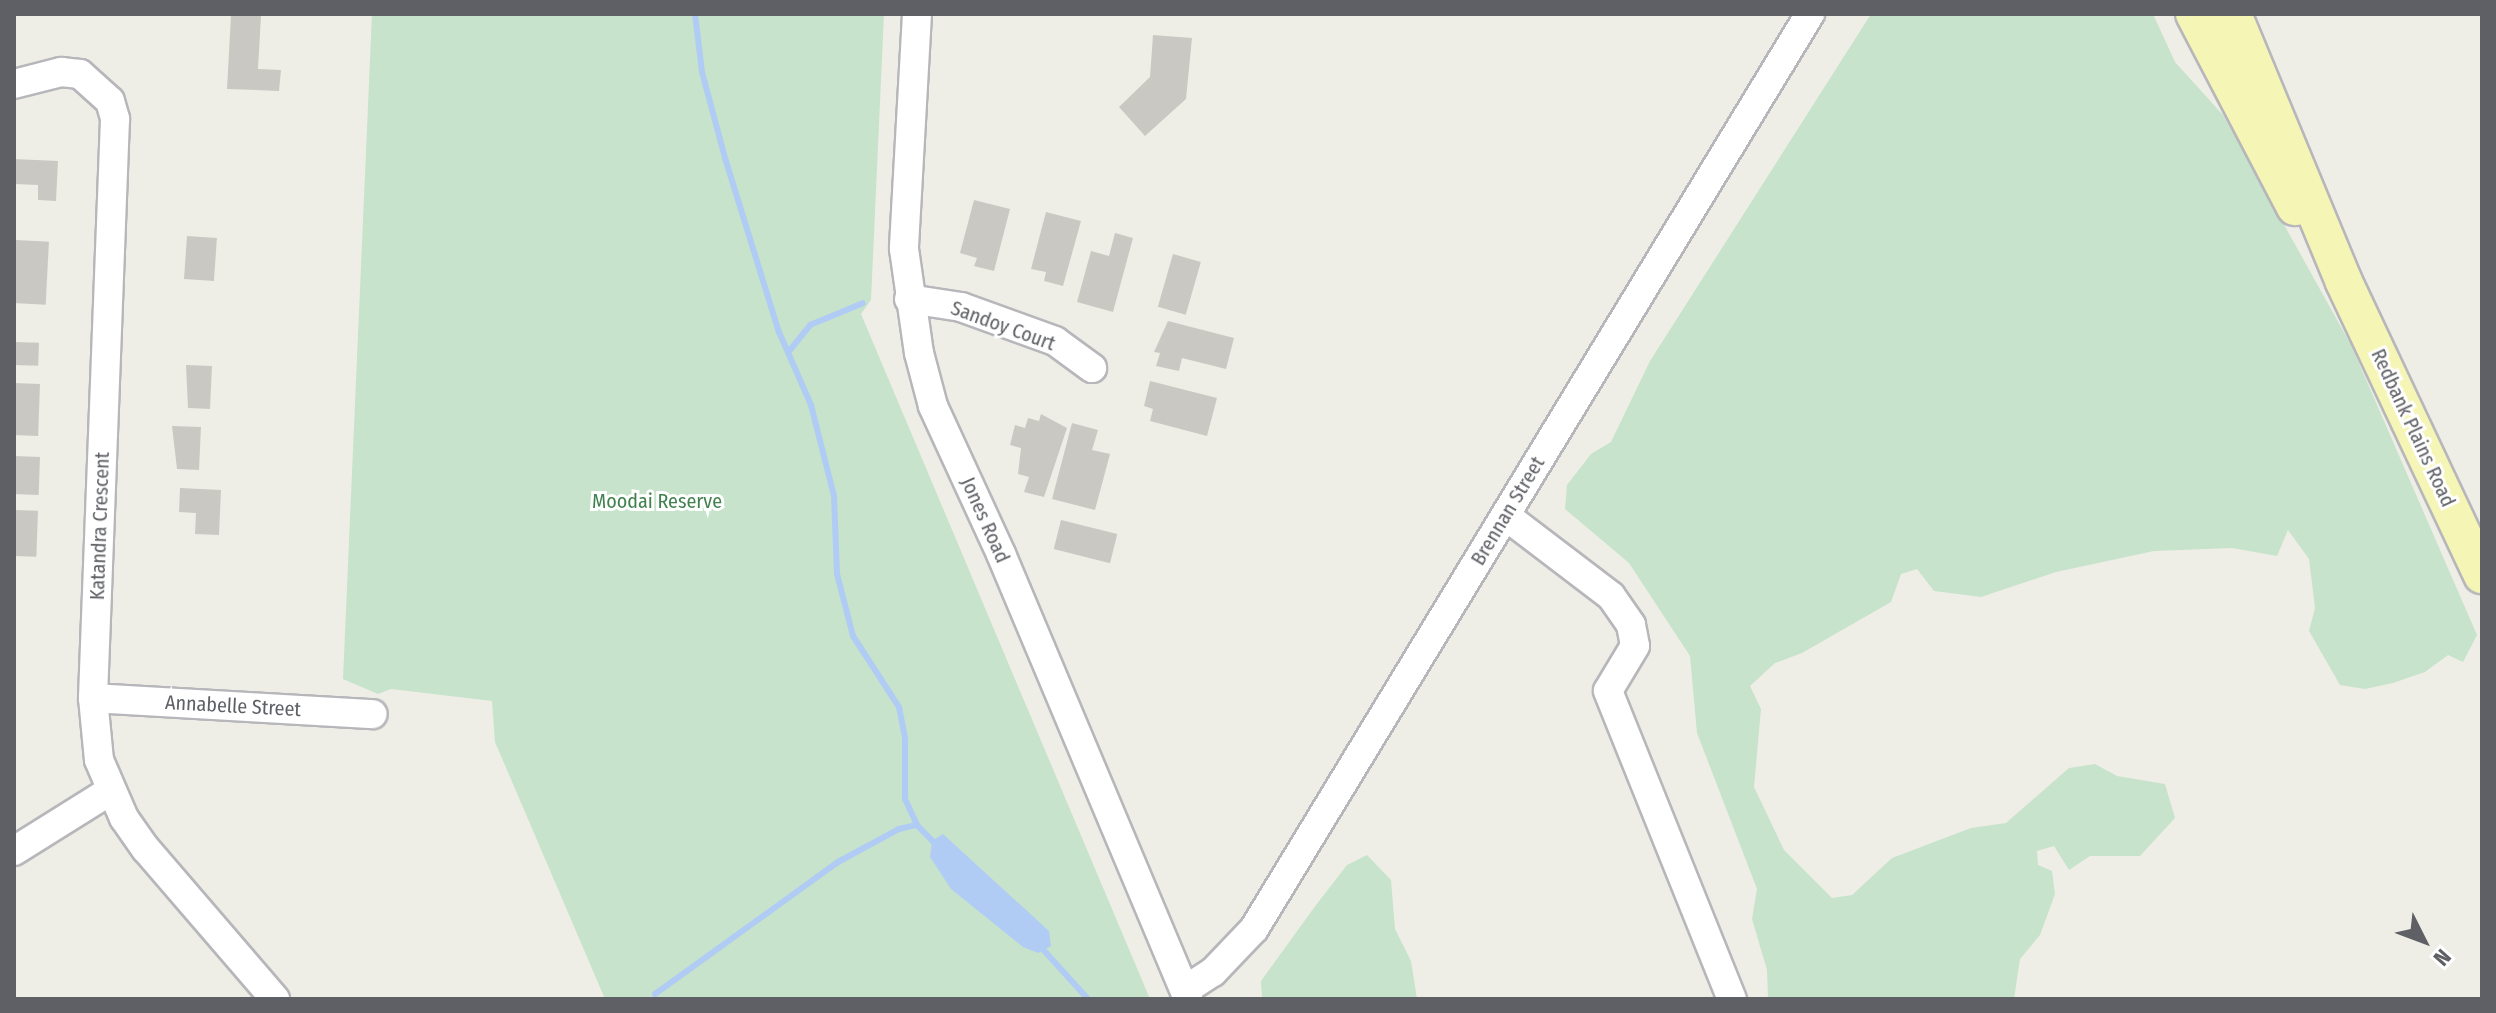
<!DOCTYPE html>
<html>
<head>
<meta charset="utf-8">
<style>
  body { margin:0 }
  #map { position:relative; width:2496px; height:1013px; overflow:hidden; background:#eeeee7; font-family:"Fira Sans Condensed",sans-serif }
  div>[style] { position:absolute }
  [style*='--x'] { left:calc(var(--x)*1px); top:calc(var(--y)*1px); width:calc(var(--w)*1px); rotate:calc(var(--a)*1deg) }
  .green>* { inset:0; background:#c7e3cb }
  .water>* { inset:0; background:#b1ccf4 }
  .stream>* { height:6px; margin:-3px; padding:0 3px; transform-origin:3px; border-radius:3px; background:#b1ccf4 }
  .building>* { inset:0; background:#cac8c3; transform-origin:0 0 }
  .roads { filter:drop-shadow(2px 0 #b7b7bb) drop-shadow(-2px 0 #b7b7bb) drop-shadow(0 2px #b7b7bb) drop-shadow(0 -2px #b7b7bb) }
  .minor>* { height:28px; margin:-14px; padding:0 14px; transform-origin:14px; border-radius:14px; background:#fff }
  .major>* { height:36px; margin:-18px; padding:0 18px; transform-origin:18px; border-radius:18px; background:#f5f5b5 }
  span { translate:-50% -50%; white-space:nowrap; text-align:center; line-height:1.15; -webkit-text-stroke:6px #fff; paint-order:stroke }
  .street-label { font-size:20px; color:#5e6065 }
  .park-label { font-size:20px; color:#41814e }
  .frame { position:absolute; inset:0; border:16px solid #5e6065; pointer-events:none }
  .north { position:absolute; left:2384px; top:901px; width:80px; height:80px; -webkit-text-stroke:6px #fff; paint-order:stroke; rotate:132deg; font-size:22px; font-weight:700; line-height:32px; text-align:center; color:#5e6065 }
  .north::after { content:''; display:block; margin:auto; width:28px; height:36px; background:#5e6065; clip-path:polygon(50% 0,100% 100%,50% 72%,0 100%) }
</style>
</head>
<body>
<div id="map">
  <div class="green">
    <div style="clip-path:polygon(372px 14px,884px 14px,871px 300px,861px 314px,1150px 999px,605px 999px,495px 742px,492px 701px,391px 689px,378px 694px,343px 679px)"></div>
    <div style="clip-path:polygon(1871px 14px,2153px 14px,2175px 62px,2223px 115px,2351px 345px,2477px 635px,2463px 662px,2448px 655px,2425px 672px,2393px 683px,2365px 689px,2340px 685px,2309px 631px,2315px 608px,2309px 559px,2288px 530px,2277px 556px,2232px 548px,2154px 551px,2056px 572px,1981px 597px,1934px 591px,1917px 569px,1901px 574px,1891px 602px,1802px 653px,1775px 663px,1750px 686px,1761px 709px,1754px 787px,1784px 850px,1832px 898px,1852px 895px,1892px 858px,1971px 828px,2006px 823px,2069px 768px,2095px 764px,2117px 776px,2165px 784px,2175px 818px,2140px 856px,2090px 856px,2069px 870px,2054px 846px,2037px 851px,2038px 865px,2052px 871px,2055px 894px,2040px 935px,2020px 959px,2014px 999px,1768px 999px,1767px 970px,1752px 919px,1757px 889px,1697px 733px,1690px 656px,1629px 563px,1565px 509px,1567px 485px,1591px 454px,1611px 442px,1650px 361px)"></div>
    <div style="clip-path:polygon(1367px 855px,1391px 880px,1395px 929px,1411px 961px,1417px 999px,1262px 999px,1261px 981px,1316px 905px,1347px 865px)"></div>
  </div>
  <div class="water">
    <div style="clip-path:polygon(943px 834px,1049px 931px,1051px 946px,1038px 953px,1023px 947px,951px 889px,930px 857px,932px 841px)"></div>
  </div>
  <div class="stream">
    <div style="--x:695;--y:14;--w:58;--a:83.1"></div>
    <div style="--x:702;--y:72;--w:89;--a:75"></div>
    <div style="--x:725;--y:158;--w:182;--a:72.8"></div>
    <div style="--x:779;--y:332;--w:80;--a:66.3"></div>
    <div style="--x:811;--y:405;--w:94;--a:75.8"></div>
    <div style="--x:834;--y:496;--w:78;--a:87.8"></div>
    <div style="--x:837;--y:574;--w:64;--a:75.5"></div>
    <div style="--x:853;--y:636;--w:85;--a:57.1"></div>
    <div style="--x:899;--y:707;--w:33;--a:79"></div>
    <div style="--x:905;--y:739;--w:60;--a:90"></div>
    <div style="--x:905;--y:799;--w:29;--a:65"></div>
    <div style="--x:917;--y:825;--w:29;--a:46"></div>
    <div style="--x:790;--y:350;--w:32;--a:-51"></div>
    <div style="--x:810;--y:325;--w:57;--a:-22.5"></div>
    <div style="--x:1039;--y:945;--w:73;--a:47.8"></div>
    <div style="--x:655;--y:994;--w:226;--a:-35.8"></div>
    <div style="--x:838;--y:862;--w:69;--a:-28.4"></div>
    <div style="--x:899;--y:829;--w:18;--a:-13"></div>
  </div>
  <div class="building">
    <div style="clip-path:polygon(231px 15px,261px 16px,258px 69px,281px 70px,279px 91px,227px 89px)"></div>
    <div style="clip-path:polygon(1153px 35px,1192px 38px,1186px 99px,1145px 136px,1119px 107px,1150px 77px)"></div>
    <div style="clip-path:polygon(14px 159px,58px 161px,56px 201px,38px 200px,38px 185px,14px 184px)"></div>
    <div style="clip-path:polygon(974px 200px,1010px 209px,994px 271px,974px 266px,977px 258px,960px 253px)"></div>
    <div style="clip-path:polygon(1046px 212px,1081px 221px,1063px 286px,1044px 281px,1046px 272px,1031px 269px)"></div>
    <div style="clip-path:polygon(1115px 233px,1133px 238px,1113px 312px,1077px 302px,1091px 251px,1109px 256px)"></div>
    <div style="left:187px;top:236px;width:30px;height:43px;rotate:4deg"></div>
    <div style="left:16px;top:240px;width:33px;height:63px;rotate:3deg"></div>
    <div style="left:1173px;top:254px;width:29px;height:55px;rotate:16deg"></div>
    <div style="clip-path:polygon(1168px 321px,1234px 338px,1226px 369px,1182px 358px,1179px 371px,1156px 366px,1160px 353px,1154px 352px)"></div>
    <div style="left:14px;top:342px;width:25px;height:23px;rotate:2deg"></div>
    <div style="clip-path:polygon(186px 365px,212px 366px,210px 409px,188px 408px)"></div>
    <div style="clip-path:polygon(1150px 381px,1217px 398px,1207px 436px,1150px 421px,1153px 409px,1144px 406px)"></div>
    <div style="left:14px;top:383px;width:26px;height:52px;rotate:2deg"></div>
    <div style="clip-path:polygon(1041px 414px,1067px 428px,1044px 497px,1024px 492px,1029px 477px,1018px 474px,1021px 448px,1010px 445px,1015px 425px,1025px 428px,1028px 418px,1039px 421px)"></div>
    <div style="clip-path:polygon(1072px 423px,1098px 430px,1092px 450px,1110px 454px,1095px 510px,1052px 499px)"></div>
    <div style="clip-path:polygon(172px 426px,201px 427px,199px 470px,177px 469px)"></div>
    <div style="left:14px;top:456px;width:26px;height:38px;rotate:2deg"></div>
    <div style="clip-path:polygon(180px 488px,221px 490px,219px 535px,195px 534px,196px 513px,179px 512px)"></div>
    <div style="left:14px;top:510px;width:24px;height:46px;rotate:2deg"></div>
    <div style="left:1061px;top:520px;width:58px;height:30px;rotate:14deg"></div>
  </div>
  <div class="roads">
    <div class="minor">
      <div style="--x:917;--y:14;--w:235;--a:93.2"></div>
      <div style="--x:904;--y:249;--w:105;--a:81.8"></div>
      <div style="--x:919;--y:353;--w:55;--a:75.2"></div>
      <div style="--x:933;--y:406;--w:163;--a:65.3"></div>
      <div style="--x:1001;--y:554;--w:483;--a:67.2"></div>
      <div style="--x:14;--y:84;--w:49;--a:-14.3"></div>
      <div style="--x:61;--y:72;--w:19;--a:6"></div>
      <div style="--x:80;--y:74;--w:40;--a:42"></div>
      <div style="--x:110;--y:101;--w:19;--a:74"></div>
      <div style="--x:115;--y:119;--w:579;--a:92.18"></div>
      <div style="--x:93;--y:698;--w:62;--a:84.5"></div>
      <div style="--x:99;--y:760;--w:63;--a:66.7"></div>
      <div style="--x:124;--y:818;--w:38;--a:55"></div>
      <div style="--x:146;--y:849;--w:198;--a:49.3"></div>
      <div style="--x:909;--y:299;--w:53;--a:8.7"></div>
      <div style="--x:961;--y:307;--w:100;--a:19.9"></div>
      <div style="--x:1055;--y:341;--w:46;--a:36.1"></div>
      <div style="--x:1506;--y:516;--w:132;--a:37.3"></div>
      <div style="--x:1611;--y:596;--w:35;--a:55"></div>
      <div style="--x:1631;--y:625;--w:21;--a:79"></div>
      <div style="--x:1635;--y:646;--w:52;--a:121"></div>
      <div style="--x:1608;--y:691;--w:332;--a:68.1"></div>
      <div style="--x:93;--y:698;--w:280;--a:3.3"></div>
      <div style="--x:14;--y:851;--w:113;--a:-32"></div>
      <div style="--x:1185;--y:990;--w:33;--a:-33"></div>
      <div style="--x:1213;--y:972;--w:59;--a:-46.4"></div>
      <div style="--x:1254;--y:929;--w:1071;--a:-58.72"></div>
    </div>
    <div class="major">
      <div style="--x:2194;--y:14;--w:218;--a:62.4"></div>
      <div style="--x:2233;--y:14;--w:290;--a:67.5"></div>
      <div style="--x:2344;--y:282;--w:324;--a:64.8"></div>
    </div>
  </div>
  <div class="street-label">
    <span style="left:1003px;top:326px;rotate:20deg">Sandoy Court</span>
    <span style="left:2413px;top:428px;rotate:65deg">Redbank Plains Road</span>
    <span style="left:1508px;top:511px;rotate:-59deg">Brennan Street</span>
    <span style="left:985px;top:520px;rotate:66deg">Jones Road</span>
    <span style="left:100px;top:526px;rotate:-88deg">Katandra Crescent</span>
    <span style="left:233px;top:706px;rotate:3deg">Annabelle Street</span>
  </div>
  <div class="park-label">
    <span style="left:657px;top:501px">Moodai Reserve</span>
  </div>
  <div class="frame"></div>
  <div class="north">N</div>
</div>
</body>
</html>
